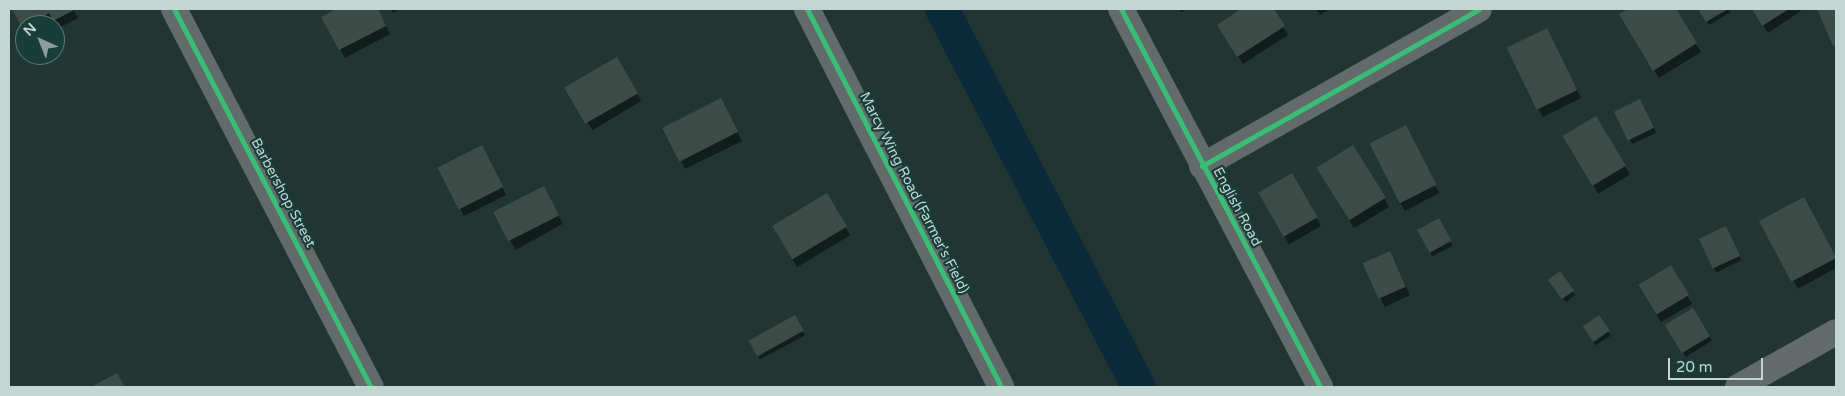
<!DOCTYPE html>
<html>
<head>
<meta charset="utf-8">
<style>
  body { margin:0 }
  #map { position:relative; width:1845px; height:396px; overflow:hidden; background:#213633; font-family:"Varela Round",sans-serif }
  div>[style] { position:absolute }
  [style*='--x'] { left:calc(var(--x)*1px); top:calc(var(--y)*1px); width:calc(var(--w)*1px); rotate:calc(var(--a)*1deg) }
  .shadow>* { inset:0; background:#0007; transform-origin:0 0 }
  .canal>* { height:34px; margin:-17px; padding:0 17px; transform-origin:17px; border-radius:17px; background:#0a2939 }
  .building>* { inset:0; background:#3e4c47; transform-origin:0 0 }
  .street>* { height:26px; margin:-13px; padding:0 13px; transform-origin:13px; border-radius:13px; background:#626a6a }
  .cycleway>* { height:5px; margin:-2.5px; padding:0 2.5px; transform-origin:2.5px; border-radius:2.5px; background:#3abd76 }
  span { translate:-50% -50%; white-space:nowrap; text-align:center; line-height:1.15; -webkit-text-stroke:4.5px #193e39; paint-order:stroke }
  .street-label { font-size:14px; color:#c2d6d2 }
  .frame { position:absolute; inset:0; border:10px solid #c2d6d2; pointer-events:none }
  .north { position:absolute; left:15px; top:15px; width:50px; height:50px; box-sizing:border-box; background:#193e39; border:1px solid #5d7b76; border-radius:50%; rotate:316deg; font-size:14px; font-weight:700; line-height:20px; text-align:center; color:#c2d6d2 }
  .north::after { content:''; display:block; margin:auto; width:18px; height:22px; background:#8a9e9a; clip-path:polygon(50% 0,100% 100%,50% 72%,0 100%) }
  .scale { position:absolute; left:1668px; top:358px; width:95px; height:22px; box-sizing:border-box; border:2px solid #c2d6d2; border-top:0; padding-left:6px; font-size:15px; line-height:18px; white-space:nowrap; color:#c2d6d2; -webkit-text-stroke:4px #193e39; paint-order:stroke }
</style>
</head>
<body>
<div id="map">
  <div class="shadow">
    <div style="clip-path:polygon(13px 9px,73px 9px,78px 18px,59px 28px,55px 21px,46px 25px,25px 25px,25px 31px)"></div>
    <div style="clip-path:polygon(339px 9px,377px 9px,390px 34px,345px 58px,323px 17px)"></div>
    <div style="clip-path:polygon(391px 9px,399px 9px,393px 13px)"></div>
    <div style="clip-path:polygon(1179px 9px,1188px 9px,1181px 12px)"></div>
    <div style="clip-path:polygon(1244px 9px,1272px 9px,1288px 35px,1243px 64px,1218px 25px)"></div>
    <div style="clip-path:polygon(1316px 9px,1330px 9px,1320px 15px)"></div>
    <div style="clip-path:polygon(1630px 9px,1675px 9px,1701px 52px,1659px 78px,1620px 15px)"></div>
    <div style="clip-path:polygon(1700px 9px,1728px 9px,1731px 12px,1709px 25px)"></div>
    <div style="clip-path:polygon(1753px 9px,1800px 9px,1801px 11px,1768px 33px)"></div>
    <div style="clip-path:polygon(1818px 9px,1836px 9px,1836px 49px,1834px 45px)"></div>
    <div style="clip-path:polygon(1551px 38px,1581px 98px,1543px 117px,1538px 109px)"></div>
    <div style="left:616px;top:59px;width:49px;height:57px;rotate:59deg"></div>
    <div style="clip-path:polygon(1642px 104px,1656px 133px,1632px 144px,1630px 140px)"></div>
    <div style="clip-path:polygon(725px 108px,742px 141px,685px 169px,664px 129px)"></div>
    <div style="left:1596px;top:118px;width:66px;height:37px;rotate:59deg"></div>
    <div style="clip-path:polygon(1410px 135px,1439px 193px,1405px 211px,1400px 203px)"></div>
    <div style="left:1353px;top:147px;width:70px;height:41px;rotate:59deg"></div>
    <div style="clip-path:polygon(486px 154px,506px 195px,464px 216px,460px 208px)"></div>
    <div style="left:1291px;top:174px;width:60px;height:37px;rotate:60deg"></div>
    <div style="left:543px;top:188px;width:41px;height:54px;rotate:61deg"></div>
    <div style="left:826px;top:195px;width:47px;height:62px;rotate:59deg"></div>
    <div style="clip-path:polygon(1803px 199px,1836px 259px,1836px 268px,1798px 289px,1761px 222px)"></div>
    <div style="left:1439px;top:219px;width:30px;height:23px;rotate:63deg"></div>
    <div style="left:1725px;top:228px;width:36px;height:28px;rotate:63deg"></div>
    <div style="clip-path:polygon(1394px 260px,1410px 295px,1385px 307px,1364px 264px)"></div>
    <div style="left:1670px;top:266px;width:44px;height:36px;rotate:60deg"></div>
    <div style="clip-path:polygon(1560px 273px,1575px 295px,1566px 302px,1552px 285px)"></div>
    <div style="left:1693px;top:310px;width:36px;height:31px;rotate:58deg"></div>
    <div style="left:795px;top:317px;width:21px;height:51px;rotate:62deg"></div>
    <div style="left:1599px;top:317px;width:22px;height:18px;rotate:58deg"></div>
  </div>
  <div class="canal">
    <div style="--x:942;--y:9;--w:426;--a:62.5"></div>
  </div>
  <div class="building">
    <div style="clip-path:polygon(12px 9px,76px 9px,53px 21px,49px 13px,22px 28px)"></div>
    <div style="clip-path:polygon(336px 9px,378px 9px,386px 26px,339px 50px,321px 17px)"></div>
    <div style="clip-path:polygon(1241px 9px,1274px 9px,1285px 26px,1237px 57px,1217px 25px)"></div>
    <div style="clip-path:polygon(1628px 9px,1676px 9px,1697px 43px,1653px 71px,1619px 14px)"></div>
    <div style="clip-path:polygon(1698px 9px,1728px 9px,1706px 22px)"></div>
    <div style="clip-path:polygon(1752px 9px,1789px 9px,1762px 26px)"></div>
    <div style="clip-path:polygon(1817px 9px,1836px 9px,1836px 45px,1833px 46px)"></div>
    <div style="left:1547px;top:28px;width:69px;height:45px;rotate:64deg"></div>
    <div style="left:617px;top:57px;width:42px;height:61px;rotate:60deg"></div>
    <div style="left:721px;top:98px;width:38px;height:66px;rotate:63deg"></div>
    <div style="left:1640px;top:99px;width:32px;height:29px;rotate:64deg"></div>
    <div style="left:1596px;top:116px;width:58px;height:39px;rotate:59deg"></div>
    <div style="left:1406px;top:125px;width:67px;height:41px;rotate:63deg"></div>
    <div style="left:482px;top:145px;width:47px;height:50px;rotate:63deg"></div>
    <div style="left:1353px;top:145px;width:62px;height:43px;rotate:58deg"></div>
    <div style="left:1292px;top:173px;width:51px;height:39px;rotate:60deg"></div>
    <div style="left:544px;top:186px;width:33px;height:57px;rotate:63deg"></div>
    <div style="left:827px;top:193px;width:39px;height:64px;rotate:59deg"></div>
    <div style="left:1804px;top:197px;width:69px;height:51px;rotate:62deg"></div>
    <div style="left:1439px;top:218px;width:26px;height:25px;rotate:61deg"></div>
    <div style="left:1726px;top:226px;width:33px;height:30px;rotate:65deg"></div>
    <div style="left:1390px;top:251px;width:39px;height:30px;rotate:66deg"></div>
    <div style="left:1671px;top:265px;width:35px;height:38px;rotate:59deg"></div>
    <div style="left:1560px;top:271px;width:24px;height:15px;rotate:54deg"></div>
    <div style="left:1693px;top:308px;width:33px;height:33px;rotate:59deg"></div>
    <div style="left:795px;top:315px;width:18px;height:53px;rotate:61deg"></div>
    <div style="left:1599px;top:315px;width:19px;height:20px;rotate:55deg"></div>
    <div style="clip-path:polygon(117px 373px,125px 387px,91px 387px)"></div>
  </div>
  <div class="street">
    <div style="--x:174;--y:9;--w:426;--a:62.5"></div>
    <div style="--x:807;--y:9;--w:425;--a:62.8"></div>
    <div style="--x:1121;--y:9;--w:427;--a:62.2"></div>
    <div style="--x:1202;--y:166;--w:318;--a:-29.5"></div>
    <div style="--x:1738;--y:387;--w:112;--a:-29.3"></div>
  </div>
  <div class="cycleway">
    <div style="--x:174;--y:9;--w:426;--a:62.5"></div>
    <div style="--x:807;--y:9;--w:425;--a:62.8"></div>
    <div style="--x:1121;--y:9;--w:427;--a:62.2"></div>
    <div style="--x:1202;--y:166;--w:318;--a:-29.5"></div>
  </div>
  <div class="street-label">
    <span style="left:283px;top:193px;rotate:62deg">Barbershop Street</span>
    <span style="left:914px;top:193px;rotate:63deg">Marcy Wing Road (Farmer's Field)</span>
    <span style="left:1237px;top:207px;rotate:62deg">English Road</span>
  </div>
  <div class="frame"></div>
  <div class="north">N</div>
  <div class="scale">20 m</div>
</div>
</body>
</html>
